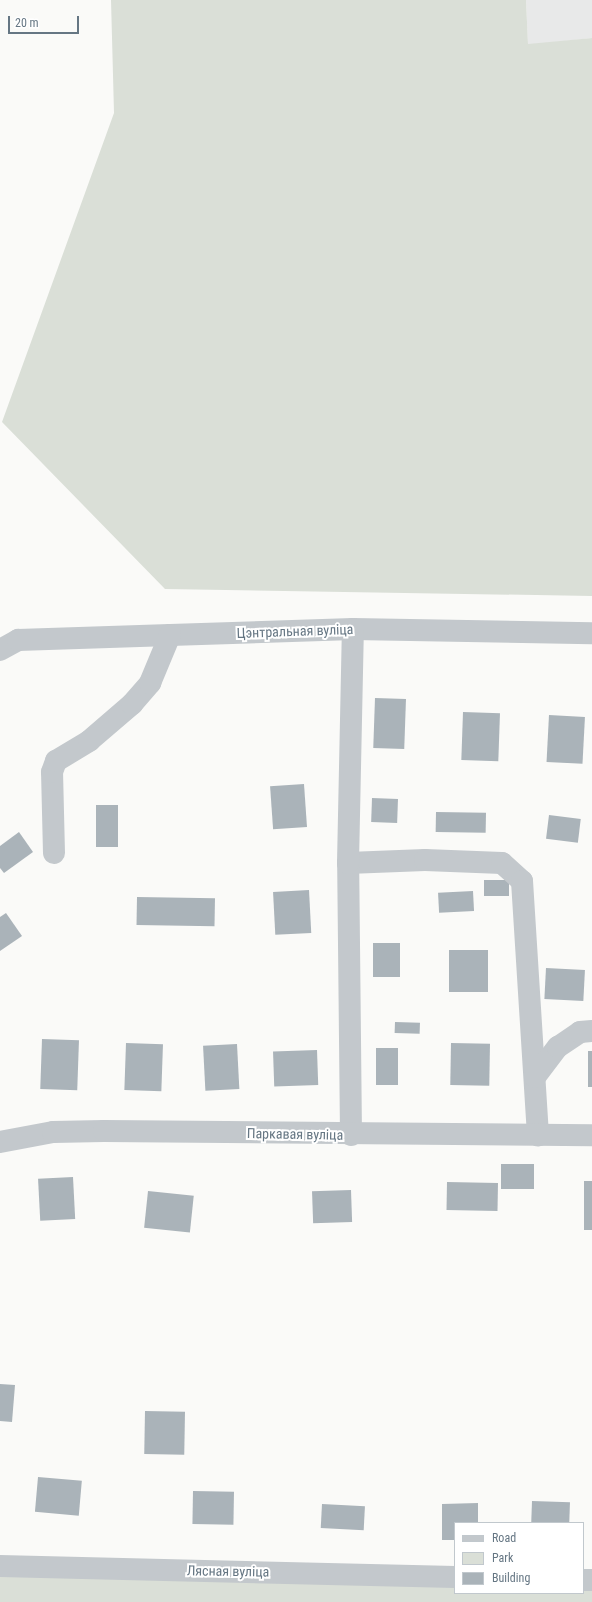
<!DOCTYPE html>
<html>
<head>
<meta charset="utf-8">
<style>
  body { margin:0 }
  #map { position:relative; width:592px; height:1602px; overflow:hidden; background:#fafaf8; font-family:"Roboto Condensed",sans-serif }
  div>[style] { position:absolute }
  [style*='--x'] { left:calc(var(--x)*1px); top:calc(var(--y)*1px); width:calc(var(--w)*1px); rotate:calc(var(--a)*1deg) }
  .built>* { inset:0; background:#e8e9e9 }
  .green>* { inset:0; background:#dadfd7 }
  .building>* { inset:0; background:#aab3b9; transform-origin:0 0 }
  .minor>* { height:22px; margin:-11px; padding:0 11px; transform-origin:11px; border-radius:11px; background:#c3c8cc }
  span { translate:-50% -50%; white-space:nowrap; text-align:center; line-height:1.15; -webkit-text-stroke:4px #fff; paint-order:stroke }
  .street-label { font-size:14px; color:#657683 }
  .legend { position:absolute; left:454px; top:1522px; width:130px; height:72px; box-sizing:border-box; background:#fff; border:1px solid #c1c8cd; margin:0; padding:5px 7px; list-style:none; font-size:12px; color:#657683 }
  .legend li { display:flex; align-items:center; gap:8px; height:20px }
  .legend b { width:20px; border:1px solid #c1c8cd }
  .scale { position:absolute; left:8px; top:16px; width:71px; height:18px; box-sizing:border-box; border:2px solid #657683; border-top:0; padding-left:5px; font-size:12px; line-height:14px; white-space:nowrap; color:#657683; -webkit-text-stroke:3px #fff; paint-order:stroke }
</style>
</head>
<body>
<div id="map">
  <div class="built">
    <div style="clip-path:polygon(526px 0,592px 0,592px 38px,528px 45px)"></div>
  </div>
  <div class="green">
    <div style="clip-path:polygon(111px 0,526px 0,528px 44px,592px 38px,592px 596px,165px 589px,2px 422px,114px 113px)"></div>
    <div style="clip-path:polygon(0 1566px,455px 1577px,455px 1593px,583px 1593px,583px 1580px,592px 1580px,592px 1602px,0 1602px)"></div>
  </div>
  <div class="building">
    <div style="left:375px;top:698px;width:31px;height:50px;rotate:2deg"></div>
    <div style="left:463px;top:712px;width:37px;height:48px;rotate:2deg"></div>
    <div style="left:549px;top:715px;width:36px;height:47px;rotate:3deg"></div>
    <div style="left:304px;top:784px;width:43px;height:34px;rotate:86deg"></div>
    <div style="left:372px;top:798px;width:26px;height:24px;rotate:2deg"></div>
    <div style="left:96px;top:805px;width:22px;height:42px"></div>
    <div style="left:436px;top:812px;width:50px;height:20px;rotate:1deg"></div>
    <div style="left:549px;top:815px;width:32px;height:24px;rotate:7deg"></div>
    <div style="clip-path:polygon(19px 832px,33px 852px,4px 873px,0 868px,0 846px)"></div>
    <div style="left:509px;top:880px;width:16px;height:25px;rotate:90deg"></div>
    <div style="left:309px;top:890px;width:43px;height:36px;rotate:87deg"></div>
    <div style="left:473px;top:891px;width:20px;height:35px;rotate:87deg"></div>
    <div style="left:137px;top:897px;width:78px;height:28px;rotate:1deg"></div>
    <div style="clip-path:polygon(6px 913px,22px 936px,0 951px,0 917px)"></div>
    <div style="left:400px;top:943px;width:34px;height:27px;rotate:90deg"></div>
    <div style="left:449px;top:950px;width:39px;height:42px"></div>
    <div style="left:546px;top:968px;width:39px;height:31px;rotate:3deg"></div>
    <div style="left:395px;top:1022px;width:25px;height:11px;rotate:2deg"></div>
    <div style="left:42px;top:1039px;width:37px;height:50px;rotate:2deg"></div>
    <div style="left:126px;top:1043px;width:37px;height:47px;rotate:2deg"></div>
    <div style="left:451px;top:1043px;width:39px;height:42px;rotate:1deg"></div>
    <div style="left:237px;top:1044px;width:45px;height:34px;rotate:87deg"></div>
    <div style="left:376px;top:1048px;width:22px;height:37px"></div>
    <div style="left:317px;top:1050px;width:35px;height:44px;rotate:88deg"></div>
    <div style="left:588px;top:1051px;width:4px;height:36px"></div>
    <div style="left:501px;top:1164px;width:33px;height:25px"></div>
    <div style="left:73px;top:1177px;width:42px;height:35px;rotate:87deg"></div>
    <div style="left:584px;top:1181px;width:8px;height:49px"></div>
    <div style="left:447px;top:1182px;width:51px;height:28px;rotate:1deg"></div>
    <div style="left:351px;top:1190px;width:32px;height:39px;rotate:88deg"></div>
    <div style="left:148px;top:1191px;width:46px;height:37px;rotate:6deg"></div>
    <div style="clip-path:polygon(0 1384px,15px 1385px,12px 1422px,0 1421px)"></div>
    <div style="left:145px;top:1411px;width:40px;height:43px;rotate:1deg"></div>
    <div style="left:38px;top:1477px;width:44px;height:35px;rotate:5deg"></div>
    <div style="left:193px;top:1491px;width:41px;height:33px;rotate:1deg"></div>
    <div style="left:532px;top:1501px;width:38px;height:22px;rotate:2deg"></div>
    <div style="clip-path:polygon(478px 1503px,478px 1523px,455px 1523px,455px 1540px,442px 1540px,442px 1504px)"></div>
    <div style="left:322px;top:1504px;width:43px;height:24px;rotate:3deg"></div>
  </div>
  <div class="minor">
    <div style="--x:0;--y:650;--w:21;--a:-29"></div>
    <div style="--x:18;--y:640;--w:152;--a:-1.9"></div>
    <div style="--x:170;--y:635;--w:183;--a:-1.9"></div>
    <div style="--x:353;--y:629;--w:239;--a:1"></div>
    <div style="--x:54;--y:853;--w:81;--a:-91.4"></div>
    <div style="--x:52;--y:772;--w:12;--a:-70"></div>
    <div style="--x:56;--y:761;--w:39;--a:-31"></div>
    <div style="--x:89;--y:741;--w:57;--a:-40.7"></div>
    <div style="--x:132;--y:704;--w:28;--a:-49"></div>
    <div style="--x:150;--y:683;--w:52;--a:-67.4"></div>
    <div style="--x:348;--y:863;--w:77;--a:-2.2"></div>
    <div style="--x:425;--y:860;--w:77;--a:2.2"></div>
    <div style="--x:502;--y:863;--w:27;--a:42"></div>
    <div style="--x:522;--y:881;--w:255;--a:86.4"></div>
    <div style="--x:535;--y:1077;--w:38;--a:-53"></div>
    <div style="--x:558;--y:1047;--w:27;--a:-34"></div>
    <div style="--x:580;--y:1032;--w:12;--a:-5"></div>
    <div style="--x:351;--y:1135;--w:272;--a:-90.6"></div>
    <div style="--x:348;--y:863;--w:234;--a:-88.8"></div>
    <div style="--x:0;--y:1142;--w:54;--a:-10.7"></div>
    <div style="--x:53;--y:1132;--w:51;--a:-1.1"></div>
    <div style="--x:104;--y:1131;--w:488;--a:0.5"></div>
    <div style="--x:0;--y:1566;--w:455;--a:1.4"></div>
    <div style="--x:583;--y:1580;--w:9;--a:0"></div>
  </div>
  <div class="street-label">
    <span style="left:295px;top:631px;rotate:-2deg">Цэнтральная вуліца</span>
    <span style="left:295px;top:1134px;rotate:1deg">Паркавая вуліца</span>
    <span style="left:228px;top:1571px;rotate:1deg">Лясная вуліца</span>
  </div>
  <ul class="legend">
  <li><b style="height:5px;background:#c3c8cc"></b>Road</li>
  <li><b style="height:11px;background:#dadfd7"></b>Park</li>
  <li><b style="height:11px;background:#aab3b9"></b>Building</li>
  </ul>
  <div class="scale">20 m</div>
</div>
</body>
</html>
